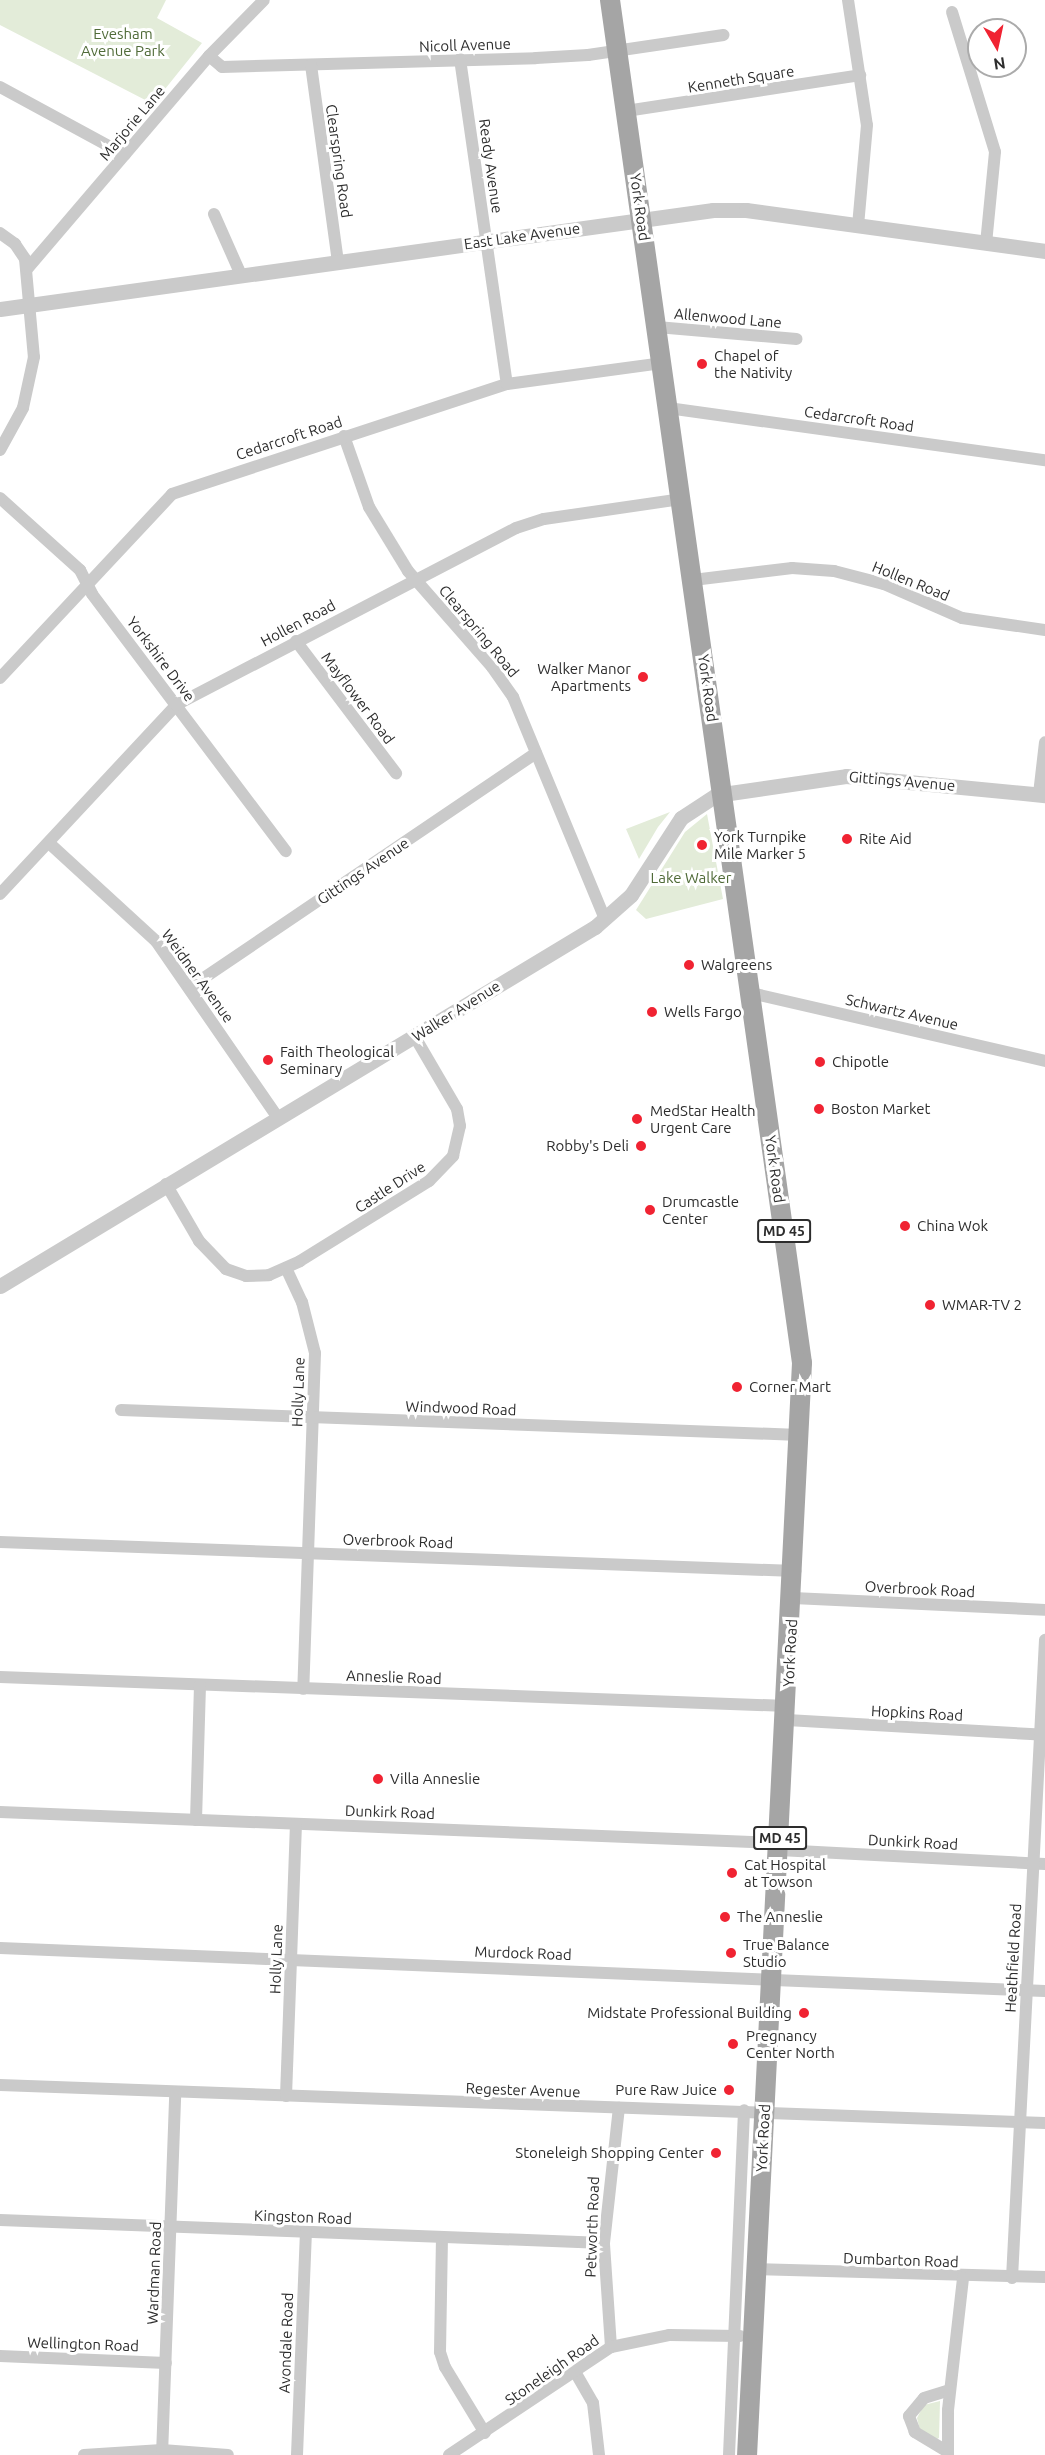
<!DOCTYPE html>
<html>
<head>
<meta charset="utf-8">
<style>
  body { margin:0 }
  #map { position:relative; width:1045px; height:2455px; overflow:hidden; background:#fff; font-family:Ubuntu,sans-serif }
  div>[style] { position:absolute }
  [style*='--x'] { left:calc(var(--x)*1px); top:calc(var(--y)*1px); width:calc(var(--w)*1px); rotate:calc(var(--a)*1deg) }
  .green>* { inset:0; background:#e3ecd9 }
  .minor>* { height:12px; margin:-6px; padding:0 6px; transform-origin:6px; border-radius:6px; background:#cacaca }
  .tertiary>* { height:15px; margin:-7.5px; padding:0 7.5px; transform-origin:7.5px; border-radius:7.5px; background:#cacaca }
  .primary>* { height:20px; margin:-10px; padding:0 10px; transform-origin:10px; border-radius:10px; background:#a5a5a5 }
  .dots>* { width:16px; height:16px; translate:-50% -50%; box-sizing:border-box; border:3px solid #fff; border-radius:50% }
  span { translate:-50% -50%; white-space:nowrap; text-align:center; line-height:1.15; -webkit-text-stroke:6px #fff; paint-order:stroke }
  .shield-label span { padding:2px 4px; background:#fff; border:2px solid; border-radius:4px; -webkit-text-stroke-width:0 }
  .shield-label { font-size:14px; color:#2d2d2d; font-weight:700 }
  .park-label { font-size:15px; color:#506b38 }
  .street-label { font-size:15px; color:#2d2d2d }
  .poi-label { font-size:15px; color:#2d2d2d }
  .left { translate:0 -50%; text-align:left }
  .right { translate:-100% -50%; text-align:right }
  .north { position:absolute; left:967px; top:18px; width:60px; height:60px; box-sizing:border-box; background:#fff; border:2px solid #ababab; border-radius:50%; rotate:171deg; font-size:16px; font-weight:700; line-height:24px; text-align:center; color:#2d2d2d }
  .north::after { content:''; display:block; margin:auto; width:21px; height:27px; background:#f02332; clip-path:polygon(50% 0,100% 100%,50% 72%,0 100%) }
</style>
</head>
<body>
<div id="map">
  <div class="green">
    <div style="clip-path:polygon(0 0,166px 0,157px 18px,202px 43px,153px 104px,0 25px)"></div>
    <div style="clip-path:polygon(670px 812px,658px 827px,639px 859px,626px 829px)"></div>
    <div style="clip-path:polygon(707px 814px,723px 899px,646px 919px,636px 910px,685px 832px)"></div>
    <div style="clip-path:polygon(940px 2401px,939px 2438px,937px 2439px,920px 2430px,917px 2418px,924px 2405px)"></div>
  </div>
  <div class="minor">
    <div style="--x:848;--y:0;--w:126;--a:81.4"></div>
    <div style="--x:867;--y:125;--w:101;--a:95.1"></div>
    <div style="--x:952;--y:12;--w:146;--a:72.9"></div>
    <div style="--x:995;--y:152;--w:91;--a:95.6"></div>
    <div style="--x:209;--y:56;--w:17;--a:40"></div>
    <div style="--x:222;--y:67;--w:314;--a:-1.6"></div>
    <div style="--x:536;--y:58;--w:52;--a:-3.3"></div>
    <div style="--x:588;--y:55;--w:137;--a:-8.4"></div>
    <div style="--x:460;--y:59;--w:328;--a:81.8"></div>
    <div style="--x:311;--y:65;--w:198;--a:82.2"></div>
    <div style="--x:0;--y:87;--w:142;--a:28.5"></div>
    <div style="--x:626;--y:111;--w:237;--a:-8.7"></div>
    <div style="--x:214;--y:214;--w:67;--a:66.1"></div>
    <div style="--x:0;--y:233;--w:19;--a:36"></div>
    <div style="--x:15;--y:244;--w:18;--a:56"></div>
    <div style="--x:25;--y:259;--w:98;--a:84.8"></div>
    <div style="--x:34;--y:357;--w:52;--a:102.2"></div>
    <div style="--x:23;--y:408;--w:48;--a:118.7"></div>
    <div style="--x:27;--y:269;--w:280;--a:-49.5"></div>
    <div style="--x:209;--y:56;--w:78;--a:-45.5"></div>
    <div style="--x:657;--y:327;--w:140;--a:4.9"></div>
    <div style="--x:668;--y:408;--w:381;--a:7.9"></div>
    <div style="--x:344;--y:436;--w:75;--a:70.6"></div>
    <div style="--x:369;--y:507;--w:75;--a:58.6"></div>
    <div style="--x:408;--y:571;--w:128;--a:48.8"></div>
    <div style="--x:492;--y:667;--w:37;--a:55"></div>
    <div style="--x:513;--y:697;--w:240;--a:67.5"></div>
    <div style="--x:0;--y:498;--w:108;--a:42"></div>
    <div style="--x:80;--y:570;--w:27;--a:63"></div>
    <div style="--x:92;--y:594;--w:322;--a:53"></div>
    <div style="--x:693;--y:580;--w:100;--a:-6.9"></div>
    <div style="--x:792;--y:568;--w:42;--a:4.1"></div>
    <div style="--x:834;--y:571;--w:52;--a:14.6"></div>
    <div style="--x:884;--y:584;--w:85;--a:23.6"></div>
    <div style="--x:962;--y:618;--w:84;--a:8.2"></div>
    <div style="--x:296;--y:641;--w:166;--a:52.9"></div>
    <div style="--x:0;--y:678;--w:252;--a:-46.9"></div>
    <div style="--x:172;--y:494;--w:353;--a:-18.2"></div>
    <div style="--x:507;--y:384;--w:156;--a:-7.7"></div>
    <div style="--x:1039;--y:794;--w:52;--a:-83.4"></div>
    <div style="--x:49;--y:843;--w:145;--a:42.5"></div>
    <div style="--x:156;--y:941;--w:215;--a:55.4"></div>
    <div style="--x:0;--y:894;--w:258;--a:-47"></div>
    <div style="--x:176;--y:705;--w:383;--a:-27.5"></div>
    <div style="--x:516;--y:528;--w:29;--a:-18"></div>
    <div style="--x:544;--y:519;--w:138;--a:-8.3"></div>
    <div style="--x:189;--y:988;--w:419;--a:-34.1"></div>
    <div style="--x:751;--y:993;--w:302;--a:13"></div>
    <div style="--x:166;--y:1184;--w:66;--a:59.9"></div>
    <div style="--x:199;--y:1241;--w:39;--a:46"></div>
    <div style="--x:226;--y:1269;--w:21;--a:19"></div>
    <div style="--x:246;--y:1276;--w:23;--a:-2"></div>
    <div style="--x:269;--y:1275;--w:34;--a:-24"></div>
    <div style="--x:300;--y:1261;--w:152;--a:-31.8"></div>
    <div style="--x:429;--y:1181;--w:35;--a:-46"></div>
    <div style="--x:453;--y:1156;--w:31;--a:-77"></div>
    <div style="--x:460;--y:1126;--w:17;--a:-100"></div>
    <div style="--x:457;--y:1109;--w:83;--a:-120.3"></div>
    <div style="--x:286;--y:1268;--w:38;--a:65"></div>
    <div style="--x:302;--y:1302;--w:53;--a:75.7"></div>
    <div style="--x:315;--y:1353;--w:336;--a:92"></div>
    <div style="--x:121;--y:1410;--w:679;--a:2.11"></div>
    <div style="--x:0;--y:1542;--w:796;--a:2.09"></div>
    <div style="--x:793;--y:1598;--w:252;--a:2.7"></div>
    <div style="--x:0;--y:1677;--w:788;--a:2.11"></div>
    <div style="--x:787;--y:1720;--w:258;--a:3.3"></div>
    <div style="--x:0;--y:1812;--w:781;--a:2.28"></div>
    <div style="--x:196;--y:1820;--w:135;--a:-88.3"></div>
    <div style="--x:779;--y:1850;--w:266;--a:3"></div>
    <div style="--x:0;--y:1948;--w:1046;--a:2.36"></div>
    <div style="--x:0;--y:2085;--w:1046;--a:2.08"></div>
    <div style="--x:286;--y:2096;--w:272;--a:-87.9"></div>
    <div style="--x:0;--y:2220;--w:604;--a:2.18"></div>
    <div style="--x:442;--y:2237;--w:115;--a:91"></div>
    <div style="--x:440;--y:2352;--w:16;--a:72"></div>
    <div style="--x:445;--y:2367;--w:77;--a:58.8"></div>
    <div style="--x:757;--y:2269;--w:288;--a:1.6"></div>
    <div style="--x:1012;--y:2278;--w:639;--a:-87.04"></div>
    <div style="--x:611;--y:2347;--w:104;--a:-93.9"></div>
    <div style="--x:604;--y:2243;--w:136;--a:-83.7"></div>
    <div style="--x:0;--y:2356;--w:166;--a:2.4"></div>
    <div style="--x:574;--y:2370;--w:38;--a:60"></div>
    <div style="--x:593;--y:2403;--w:52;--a:83.4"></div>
    <div style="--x:948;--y:2452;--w:39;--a:-149"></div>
    <div style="--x:915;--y:2432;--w:17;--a:-111"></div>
    <div style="--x:909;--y:2416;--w:23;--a:-50"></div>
    <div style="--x:924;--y:2398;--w:27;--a:-17"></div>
    <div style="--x:84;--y:2455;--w:78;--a:-3.7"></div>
    <div style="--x:162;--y:2450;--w:66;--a:4.3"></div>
    <div style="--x:162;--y:2455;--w:363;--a:-87.9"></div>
    <div style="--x:297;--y:2455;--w:223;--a:-87.7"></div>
    <div style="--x:449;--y:2455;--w:195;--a:-33.7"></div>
    <div style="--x:611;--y:2347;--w:59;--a:-11.7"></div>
    <div style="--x:669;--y:2335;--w:71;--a:0.8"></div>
    <div style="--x:729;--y:2455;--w:345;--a:-87.5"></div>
    <div style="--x:948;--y:2455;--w:45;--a:-90"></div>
    <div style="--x:948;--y:2410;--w:133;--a:-83.5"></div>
  </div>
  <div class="tertiary">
    <div style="--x:0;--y:309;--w:720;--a:-7.9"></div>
    <div style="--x:713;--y:210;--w:33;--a:0"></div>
    <div style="--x:746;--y:210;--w:302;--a:7.8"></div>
    <div style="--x:0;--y:1286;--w:695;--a:-31.11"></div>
    <div style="--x:595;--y:927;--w:48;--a:-41.6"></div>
    <div style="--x:631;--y:895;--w:92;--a:-57"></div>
    <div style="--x:681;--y:818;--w:42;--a:-33.3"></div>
    <div style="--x:716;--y:795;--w:131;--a:-8.3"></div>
    <div style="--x:846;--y:776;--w:200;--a:5.5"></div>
  </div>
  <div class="primary">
    <div style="--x:610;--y:0;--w:1376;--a:81.98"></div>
    <div style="--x:802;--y:1363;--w:1093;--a:92.88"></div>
  </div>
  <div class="dots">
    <div style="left:702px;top:364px;background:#f02332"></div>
    <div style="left:643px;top:677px;background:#f02332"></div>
    <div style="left:847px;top:839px;background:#f02332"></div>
    <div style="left:702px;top:845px;background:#f02332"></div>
    <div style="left:689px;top:965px;background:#f02332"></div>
    <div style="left:652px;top:1012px;background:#f02332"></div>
    <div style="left:268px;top:1060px;background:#f02332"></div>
    <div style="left:820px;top:1062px;background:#f02332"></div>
    <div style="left:819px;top:1109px;background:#f02332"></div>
    <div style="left:637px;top:1119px;background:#f02332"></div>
    <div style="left:641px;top:1146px;background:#f02332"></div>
    <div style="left:650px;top:1210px;background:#f02332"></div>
    <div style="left:905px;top:1226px;background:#f02332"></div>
    <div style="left:930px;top:1305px;background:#f02332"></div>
    <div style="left:737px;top:1387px;background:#f02332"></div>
    <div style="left:378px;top:1779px;background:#f02332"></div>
    <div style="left:732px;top:1873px;background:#f02332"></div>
    <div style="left:725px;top:1917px;background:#f02332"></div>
    <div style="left:731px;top:1953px;background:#f02332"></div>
    <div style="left:804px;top:2013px;background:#f02332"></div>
    <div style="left:733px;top:2044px;background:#f02332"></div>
    <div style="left:729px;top:2090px;background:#f02332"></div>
    <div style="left:716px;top:2153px;background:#f02332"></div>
  </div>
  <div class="shield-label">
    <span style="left:784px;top:1231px">MD 45</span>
    <span style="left:780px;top:1838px">MD 45</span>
  </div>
  <div class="park-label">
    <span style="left:123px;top:42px">Evesham<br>Avenue Park</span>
    <span style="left:691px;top:878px">Lake Walker</span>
  </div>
  <div class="street-label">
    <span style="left:465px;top:45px;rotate:-2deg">Nicoll Avenue</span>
    <span style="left:741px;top:79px;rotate:-9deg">Kenneth Square</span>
    <span style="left:132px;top:123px;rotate:-50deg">Marjorie Lane</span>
    <span style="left:339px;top:161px;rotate:82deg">Clearspring Road</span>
    <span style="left:491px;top:166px;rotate:82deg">Ready Avenue</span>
    <span style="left:640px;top:207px;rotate:82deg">York Road</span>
    <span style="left:522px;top:236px;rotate:-8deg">East Lake Avenue</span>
    <span style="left:728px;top:318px;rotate:5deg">Allenwood Lane</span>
    <span style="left:859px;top:419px;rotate:8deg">Cedarcroft Road</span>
    <span style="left:289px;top:438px;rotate:-18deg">Cedarcroft Road</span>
    <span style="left:911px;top:581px;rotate:22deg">Hollen Road</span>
    <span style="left:298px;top:623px;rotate:-28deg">Hollen Road</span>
    <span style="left:479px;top:631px;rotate:50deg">Clearspring Road</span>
    <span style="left:161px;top:659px;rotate:53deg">Yorkshire Drive</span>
    <span style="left:708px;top:688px;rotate:82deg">York Road</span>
    <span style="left:358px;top:698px;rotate:53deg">Mayflower Road</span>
    <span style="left:902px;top:781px;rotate:5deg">Gittings Avenue</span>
    <span style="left:363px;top:871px;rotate:-34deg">Gittings Avenue</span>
    <span style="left:198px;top:976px;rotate:54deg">Weidner Avenue</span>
    <span style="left:456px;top:1011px;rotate:-32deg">Walker Avenue</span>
    <span style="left:902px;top:1012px;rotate:13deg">Schwartz Avenue</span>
    <span style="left:775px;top:1169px;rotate:82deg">York Road</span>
    <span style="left:390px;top:1187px;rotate:-33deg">Castle Drive</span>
    <span style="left:298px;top:1392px;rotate:-88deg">Holly Lane</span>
    <span style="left:461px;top:1408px;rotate:2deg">Windwood Road</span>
    <span style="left:398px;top:1541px;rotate:2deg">Overbrook Road</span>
    <span style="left:920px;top:1589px;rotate:3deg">Overbrook Road</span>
    <span style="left:790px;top:1653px;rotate:-87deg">York Road</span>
    <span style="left:394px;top:1677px;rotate:2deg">Anneslie Road</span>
    <span style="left:917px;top:1713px;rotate:3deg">Hopkins Road</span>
    <span style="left:390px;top:1812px;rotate:2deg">Dunkirk Road</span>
    <span style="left:913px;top:1842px;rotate:3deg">Dunkirk Road</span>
    <span style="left:523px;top:1953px;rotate:2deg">Murdock Road</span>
    <span style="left:1013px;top:1958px;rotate:-87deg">Heathfield Road</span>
    <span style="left:276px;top:1959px;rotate:-88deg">Holly Lane</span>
    <span style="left:523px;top:2090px;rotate:2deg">Regester Avenue</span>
    <span style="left:763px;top:2138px;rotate:-87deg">York Road</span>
    <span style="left:303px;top:2217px;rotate:2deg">Kingston Road</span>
    <span style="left:592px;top:2227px;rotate:-88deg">Petworth Road</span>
    <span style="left:901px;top:2260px;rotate:2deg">Dumbarton Road</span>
    <span style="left:154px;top:2273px;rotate:-88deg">Wardman Road</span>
    <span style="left:286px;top:2343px;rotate:-88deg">Avondale Road</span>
    <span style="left:83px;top:2344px;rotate:2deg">Wellington Road</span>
    <span style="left:552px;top:2370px;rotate:-35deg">Stoneleigh Road</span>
  </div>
  <div class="poi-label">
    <span class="left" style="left:714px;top:364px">Chapel of<br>the Nativity</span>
    <span class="right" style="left:631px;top:677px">Walker Manor<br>Apartments</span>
    <span class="left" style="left:714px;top:845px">York Turnpike<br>Mile Marker 5</span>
    <span class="left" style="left:859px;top:839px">Rite Aid</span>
    <span class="left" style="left:701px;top:965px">Walgreens</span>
    <span class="left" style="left:664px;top:1012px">Wells Fargo</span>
    <span class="left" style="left:280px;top:1060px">Faith Theological<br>Seminary</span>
    <span class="left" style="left:832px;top:1062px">Chipotle</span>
    <span class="left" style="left:831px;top:1109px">Boston Market</span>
    <span class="left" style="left:650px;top:1119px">MedStar Health<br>Urgent Care</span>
    <span class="right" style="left:629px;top:1146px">Robby's Deli</span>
    <span class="left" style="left:662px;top:1210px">Drumcastle<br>Center</span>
    <span class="left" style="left:917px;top:1226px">China Wok</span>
    <span class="left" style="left:942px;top:1305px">WMAR-TV 2</span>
    <span class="left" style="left:749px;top:1387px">Corner Mart</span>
    <span class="left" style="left:390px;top:1779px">Villa Anneslie</span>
    <span class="left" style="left:744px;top:1873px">Cat Hospital<br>at Towson</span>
    <span class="left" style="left:737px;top:1917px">The Anneslie</span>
    <span class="left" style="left:743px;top:1953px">True Balance<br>Studio</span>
    <span class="right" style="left:792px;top:2013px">Midstate Professional Building</span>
    <span class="left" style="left:746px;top:2044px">Pregnancy<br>Center North</span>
    <span class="right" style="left:717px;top:2090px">Pure Raw Juice</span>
    <span class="right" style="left:704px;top:2153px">Stoneleigh Shopping Center</span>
  </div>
  <div class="north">N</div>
</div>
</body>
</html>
